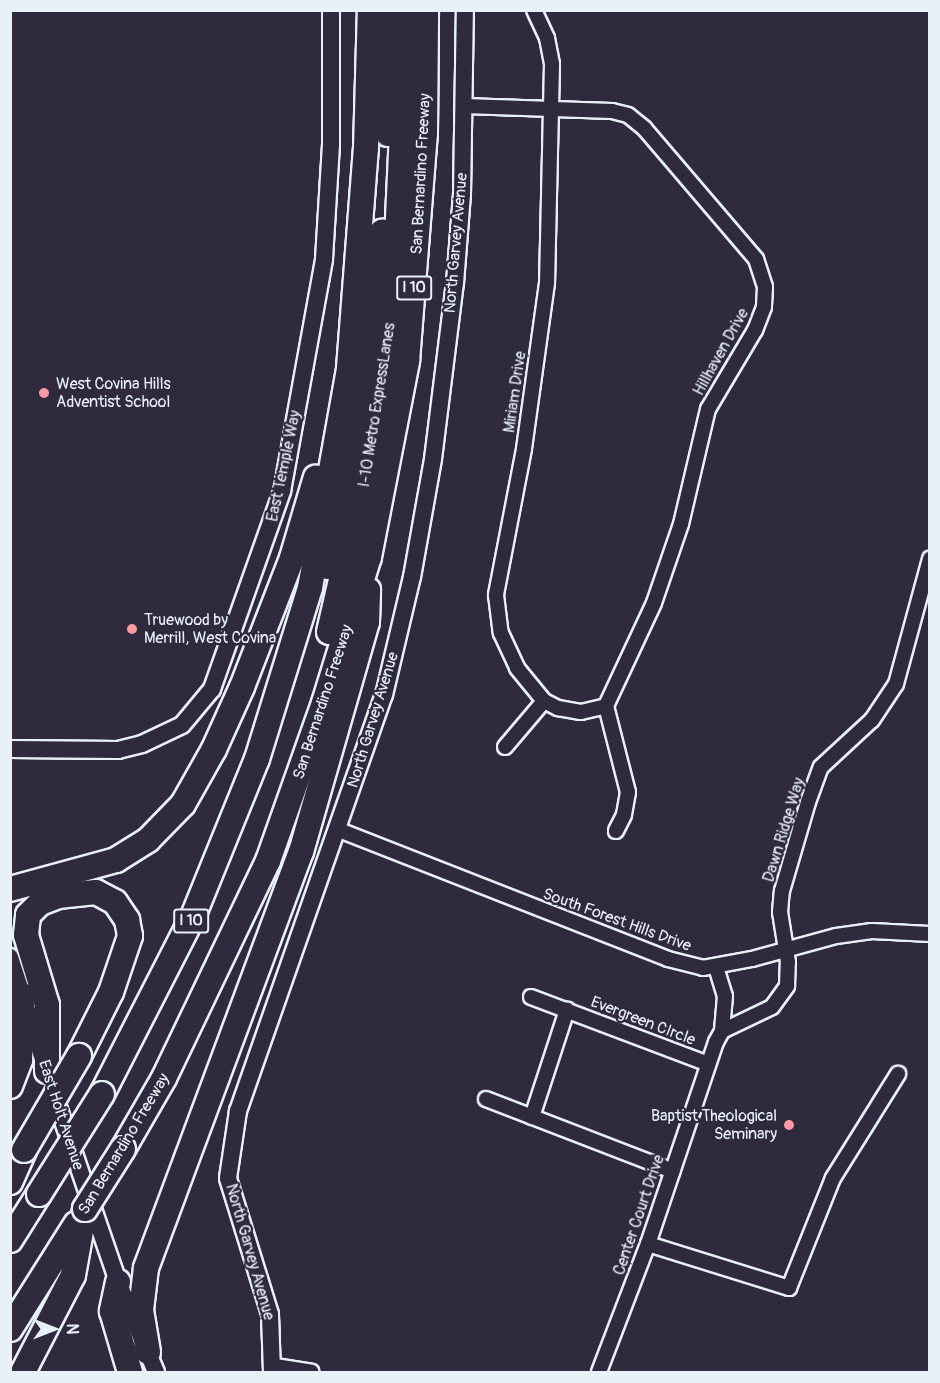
<!DOCTYPE html>
<html>
<head>
<meta charset="utf-8">
<style>
  body { margin:0 }
  #map { position:relative; width:940px; height:1383px; overflow:hidden; background:#2f2a3d; font-family:Pangolin,sans-serif }
  div>[style] { position:absolute }
  [style*='--x'] { left:calc(var(--x)*1px); top:calc(var(--y)*1px); width:calc(var(--w)*1px); rotate:calc(var(--a)*1deg) }
  .roads { filter:drop-shadow(2px 0 #e8f1f8) drop-shadow(-2px 0 #e8f1f8) drop-shadow(0 2px #e8f1f8) drop-shadow(0 -2px #e8f1f8) }
  .minor>* { height:14px; margin:-7px; padding:0 7px; transform-origin:7px; border-radius:7px; background:#2f2a3d }
  .tertiary>* { height:16px; margin:-8px; padding:0 8px; transform-origin:8px; border-radius:8px; background:#2f2a3d }
  .motorway>* { height:24px; margin:-12px; padding:0 12px; transform-origin:12px; border-radius:12px; background:#2f2a3d }
  .bridges { filter:drop-shadow(2px 0 #e8f1f8) drop-shadow(-2px 0 #e8f1f8) drop-shadow(0 2px #e8f1f8) drop-shadow(0 -2px #e8f1f8) }
  .motorway-bridge>* { height:24px; margin:-12px; padding:0 12px; transform-origin:12px; border-radius:12px; background:#2f2a3d }
  .dots>* { width:16px; height:16px; translate:-50% -50%; box-sizing:border-box; border:3px solid #2f2a3d; border-radius:50% }
  span { translate:-50% -50%; white-space:nowrap; text-align:center; line-height:1.15; -webkit-text-stroke:4.5px #2f2a3d; paint-order:stroke }
  .shield-label span { padding:2px 4px; background:#2f2a3d; border:2px solid; border-radius:4px; -webkit-text-stroke-width:0 }
  .shield-label { font-size:15px; color:#e8f1f8; font-weight:700 }
  .street-label { font-size:16px; color:#e8f1f8 }
  .poi-label { font-size:16px; color:#e8f1f8 }
  .left { translate:0 -50%; text-align:left }
  .right { translate:-100% -50%; text-align:right }
  .frame { position:absolute; inset:0; border:12px solid #e8f1f8; pointer-events:none }
  .north { position:absolute; left:24px; top:1299px; width:60px; height:60px; -webkit-text-stroke:4px #2f2a3d; paint-order:stroke; rotate:90deg; font-size:16px; font-weight:700; line-height:24px; text-align:center; color:#e8f1f8 }
  .north::after { content:''; display:block; margin:auto; width:21px; height:27px; background:#e8f1f8; clip-path:polygon(50% 0,100% 100%,50% 72%,0 100%) }
</style>
</head>
<body>
<div id="map">
  <div class="roads">
    <div class="minor">
      <div style="--x:534;--y:10;--w:31;--a:65"></div>
      <div style="--x:547;--y:38;--w:26;--a:79"></div>
      <div style="--x:552;--y:64;--w:219;--a:91.3"></div>
      <div style="--x:547;--y:283;--w:168;--a:97.9"></div>
      <div style="--x:524;--y:449;--w:149;--a:100.9"></div>
      <div style="--x:496;--y:595;--w:38;--a:83"></div>
      <div style="--x:501;--y:633;--w:38;--a:65"></div>
      <div style="--x:517;--y:668;--w:43;--a:50.7"></div>
      <div style="--x:544;--y:701;--w:16;--a:27"></div>
      <div style="--x:558;--y:708;--w:23;--a:10"></div>
      <div style="--x:581;--y:712;--w:26;--a:-13"></div>
      <div style="--x:464;--y:106;--w:148;--a:1.9"></div>
      <div style="--x:612;--y:111;--w:16;--a:14"></div>
      <div style="--x:628;--y:115;--w:21;--a:39"></div>
      <div style="--x:644;--y:128;--w:172;--a:49.5"></div>
      <div style="--x:756;--y:259;--w:29;--a:72"></div>
      <div style="--x:765;--y:287;--w:20;--a:93"></div>
      <div style="--x:764;--y:307;--w:25;--a:111"></div>
      <div style="--x:755;--y:330;--w:92;--a:120.7"></div>
      <div style="--x:708;--y:409;--w:118;--a:103.2"></div>
      <div style="--x:681;--y:524;--w:83;--a:108.9"></div>
      <div style="--x:654;--y:603;--w:114;--a:115"></div>
      <div style="--x:606;--y:706;--w:89;--a:75.7"></div>
      <div style="--x:628;--y:792;--w:23;--a:100"></div>
      <div style="--x:624;--y:815;--w:18;--a:117"></div>
      <div style="--x:505;--y:747;--w:60;--a:-49.7"></div>
      <div style="--x:339;--y:830;--w:353;--a:21.4"></div>
      <div style="--x:668;--y:959;--w:36;--a:14"></div>
      <div style="--x:703;--y:968;--w:50;--a:-10.4"></div>
      <div style="--x:752;--y:959;--w:87;--a:-15.3"></div>
      <div style="--x:836;--y:936;--w:36;--a:-8"></div>
      <div style="--x:872;--y:931;--w:58;--a:3"></div>
      <div style="--x:716;--y:967;--w:30;--a:73"></div>
      <div style="--x:725;--y:996;--w:35;--a:95"></div>
      <div style="--x:531;--y:997;--w:189;--a:20.7"></div>
      <div style="--x:486;--y:1099;--w:200;--a:21.1"></div>
      <div style="--x:532;--y:1117;--w:113;--a:-71.9"></div>
      <div style="--x:648;--y:1244;--w:148;--a:17.3"></div>
      <div style="--x:789;--y:1288;--w:118;--a:-68.2"></div>
      <div style="--x:833;--y:1178;--w:123;--a:-58"></div>
      <div style="--x:275;--y:1366;--w:37;--a:9"></div>
      <div style="--x:599;--y:1372;--w:137;--a:-69.1"></div>
      <div style="--x:648;--y:1244;--w:213;--a:-71.4"></div>
      <div style="--x:716;--y:1042;--w:13;--a:-61"></div>
      <div style="--x:722;--y:1031;--w:55;--a:-25.6"></div>
      <div style="--x:772;--y:1007;--w:26;--a:-54"></div>
      <div style="--x:787;--y:986;--w:24;--a:-88"></div>
      <div style="--x:788;--y:962;--w:51;--a:-99.1"></div>
      <div style="--x:780;--y:912;--w:21;--a:-85"></div>
      <div style="--x:782;--y:891;--w:93;--a:-73.7"></div>
      <div style="--x:808;--y:802;--w:37;--a:-70"></div>
      <div style="--x:821;--y:767;--w:69;--a:-42.7"></div>
      <div style="--x:872;--y:720;--w:43;--a:-56.3"></div>
      <div style="--x:896;--y:684;--w:130;--a:-74.8"></div>
    </div>
    <div class="tertiary">
      <div style="--x:10;--y:749;--w:108;--a:0.5"></div>
      <div style="--x:118;--y:750;--w:25;--a:-14"></div>
      <div style="--x:142;--y:744;--w:44;--a:-25.4"></div>
      <div style="--x:182;--y:725;--w:47;--a:-50.2"></div>
      <div style="--x:212;--y:689;--w:210;--a:-70.5"></div>
      <div style="--x:282;--y:491;--w:236;--a:-79.7"></div>
      <div style="--x:324;--y:259;--w:115;--a:-86.5"></div>
      <div style="--x:331;--y:144;--w:134;--a:-90"></div>
      <div style="--x:10;--y:957;--w:104;--a:72.1"></div>
      <div style="--x:53;--y:1092;--w:201;--a:71.1"></div>
      <div style="--x:118;--y:1282;--w:98;--a:67.1"></div>
      <div style="--x:272;--y:1372;--w:58;--a:-92"></div>
      <div style="--x:270;--y:1314;--w:142;--a:-107.2"></div>
      <div style="--x:228;--y:1178;--w:68;--a:-81.5"></div>
      <div style="--x:238;--y:1111;--w:441;--a:-70.7"></div>
      <div style="--x:384;--y:695;--w:121;--a:-76.7"></div>
      <div style="--x:412;--y:577;--w:120;--a:-79.9"></div>
      <div style="--x:433;--y:459;--w:177;--a:-82.9"></div>
      <div style="--x:455;--y:283;--w:89;--a:-85.5"></div>
      <div style="--x:462;--y:194;--w:184;--a:-89.1"></div>
    </div>
    <div class="motorway">
      <div style="--x:388;--y:134;--w:124;--a:-88.6"></div>
      <div style="--x:328;--y:567;--w:226;--a:-79"></div>
      <div style="--x:371;--y:345;--w:114;--a:-84.4"></div>
      <div style="--x:329;--y:632;--w:213;--a:-77"></div>
      <div style="--x:377;--y:424;--w:123;--a:-82.1"></div>
      <div style="--x:394;--y:302;--w:292;--a:-87.3"></div>
      <div style="--x:10;--y:889;--w:110;--a:-15.3"></div>
      <div style="--x:116;--y:860;--w:38;--a:-32"></div>
      <div style="--x:148;--y:840;--w:50;--a:-45.8"></div>
      <div style="--x:183;--y:804;--w:63;--a:-60.6"></div>
      <div style="--x:214;--y:749;--w:68;--a:-65.7"></div>
      <div style="--x:242;--y:687;--w:138;--a:-68.8"></div>
      <div style="--x:292;--y:558;--w:84;--a:-73.5"></div>
      <div style="--x:47;--y:1071;--w:66;--a:-90"></div>
      <div style="--x:47;--y:1005;--w:73;--a:-106.7"></div>
      <div style="--x:26;--y:935;--w:20;--a:-84"></div>
      <div style="--x:28;--y:915;--w:17;--a:-45"></div>
      <div style="--x:40;--y:903;--w:19;--a:-21"></div>
      <div style="--x:58;--y:896;--w:38;--a:-6"></div>
      <div style="--x:96;--y:892;--w:21;--a:28"></div>
      <div style="--x:115;--y:902;--w:22;--a:56"></div>
      <div style="--x:127;--y:920;--w:16;--a:79"></div>
      <div style="--x:130;--y:936;--w:59;--a:108.7"></div>
      <div style="--x:111;--y:992;--w:72;--a:116.6"></div>
      <div style="--x:10;--y:1086;--w:28;--a:-69"></div>
      <div style="--x:20;--y:1060;--w:65;--a:-88.2"></div>
      <div style="--x:102;--y:1094;--w:202;--a:-62.9"></div>
      <div style="--x:194;--y:914;--w:167;--a:-67.9"></div>
      <div style="--x:257;--y:759;--w:179;--a:-72.8"></div>
      <div style="--x:310;--y:588;--w:223;--a:-79.9"></div>
      <div style="--x:349;--y:368;--w:220;--a:-85.6"></div>
      <div style="--x:366;--y:149;--w:139;--a:-88.4"></div>
      <div style="--x:123;--y:1149;--w:82;--a:-60"></div>
      <div style="--x:164;--y:1078;--w:241;--a:-64.4"></div>
      <div style="--x:268;--y:861;--w:168;--a:-70.5"></div>
      <div style="--x:324;--y:703;--w:153;--a:-72.9"></div>
      <div style="--x:369;--y:557;--w:200;--a:-79"></div>
      <div style="--x:407;--y:361;--w:228;--a:-85.5"></div>
      <div style="--x:425;--y:134;--w:124;--a:-89.5"></div>
      <div style="--x:10;--y:1182;--w:35;--a:-66"></div>
      <div style="--x:10;--y:1240;--w:54;--a:-57.8"></div>
      <div style="--x:118;--y:1282;--w:30;--a:102"></div>
      <div style="--x:112;--y:1311;--w:64;--a:73.6"></div>
      <div style="--x:10;--y:1329;--w:124;--a:-57.8"></div>
      <div style="--x:148;--y:1352;--w:43;--a:-99.5"></div>
      <div style="--x:141;--y:1310;--w:42;--a:-83.2"></div>
      <div style="--x:146;--y:1268;--w:444;--a:-69.6"></div>
      <div style="--x:301;--y:852;--w:239;--a:-74"></div>
      <div style="--x:367;--y:622;--w:32;--a:-88"></div>
      <div style="--x:23;--y:1372;--w:109;--a:-62.7"></div>
      <div style="--x:73;--y:1275;--w:67;--a:-79.7"></div>
    </div>
  </div>
  <div class="bridges">
    <div class="motorway-bridge">
      <div style="--x:24;--y:1150;--w:109;--a:-59.7"></div>
      <div style="--x:39;--y:1194;--w:118;--a:-57.8"></div>
      <div style="--x:85;--y:1209;--w:71;--a:-57.7"></div>
    </div>
  </div>
  <div class="dots">
    <div style="left:44px;top:393px;background:#ff9aa2"></div>
    <div style="left:132px;top:629px;background:#ff9aa2"></div>
    <div style="left:789px;top:1125px;background:#ff9aa2"></div>
  </div>
  <div class="shield-label">
    <span style="left:414px;top:288px">I 10</span>
    <span style="left:191px;top:921px">I 10</span>
  </div>
  <div class="street-label">
    <span style="left:421px;top:174px;rotate:-87deg">San Bernardino Freeway</span>
    <span style="left:456px;top:243px;rotate:-85deg">North Garvey Avenue</span>
    <span style="left:721px;top:352px;rotate:-61deg">Hillhaven Drive</span>
    <span style="left:515px;top:392px;rotate:-82deg">Miriam Drive</span>
    <span style="left:377px;top:405px;rotate:-81deg">I-10 Metro ExpressLanes</span>
    <span style="left:284px;top:466px;rotate:-78deg">East Temple Way</span>
    <span style="left:323px;top:702px;rotate:-72deg">San Bernardino Freeway</span>
    <span style="left:373px;top:720px;rotate:-73deg">North Garvey Avenue</span>
    <span style="left:784px;top:830px;rotate:-73deg">Dawn Ridge Way</span>
    <span style="left:617px;top:920px;rotate:20deg">South Forest Hills Drive</span>
    <span style="left:643px;top:1021px;rotate:21deg">Evergreen CIrcle</span>
    <span style="left:61px;top:1115px;rotate:72deg">East Holt Avenue</span>
    <span style="left:124px;top:1144px;rotate:-59deg">San Bernardino Freeway</span>
    <span style="left:639px;top:1215px;rotate:-71deg">Center Court Drive</span>
    <span style="left:250px;top:1252px;rotate:74deg">North Garvey Avenue</span>
  </div>
  <div class="poi-label">
    <span class="left" style="left:56px;top:393px">West Covina Hills<br>Adventist School</span>
    <span class="left" style="left:144px;top:629px">Truewood by<br>Merrill, West Covina</span>
    <span class="right" style="left:777px;top:1125px">Baptist Theological<br>Seminary</span>
  </div>
  <div class="frame"></div>
  <div class="north">N</div>
</div>
</body>
</html>
